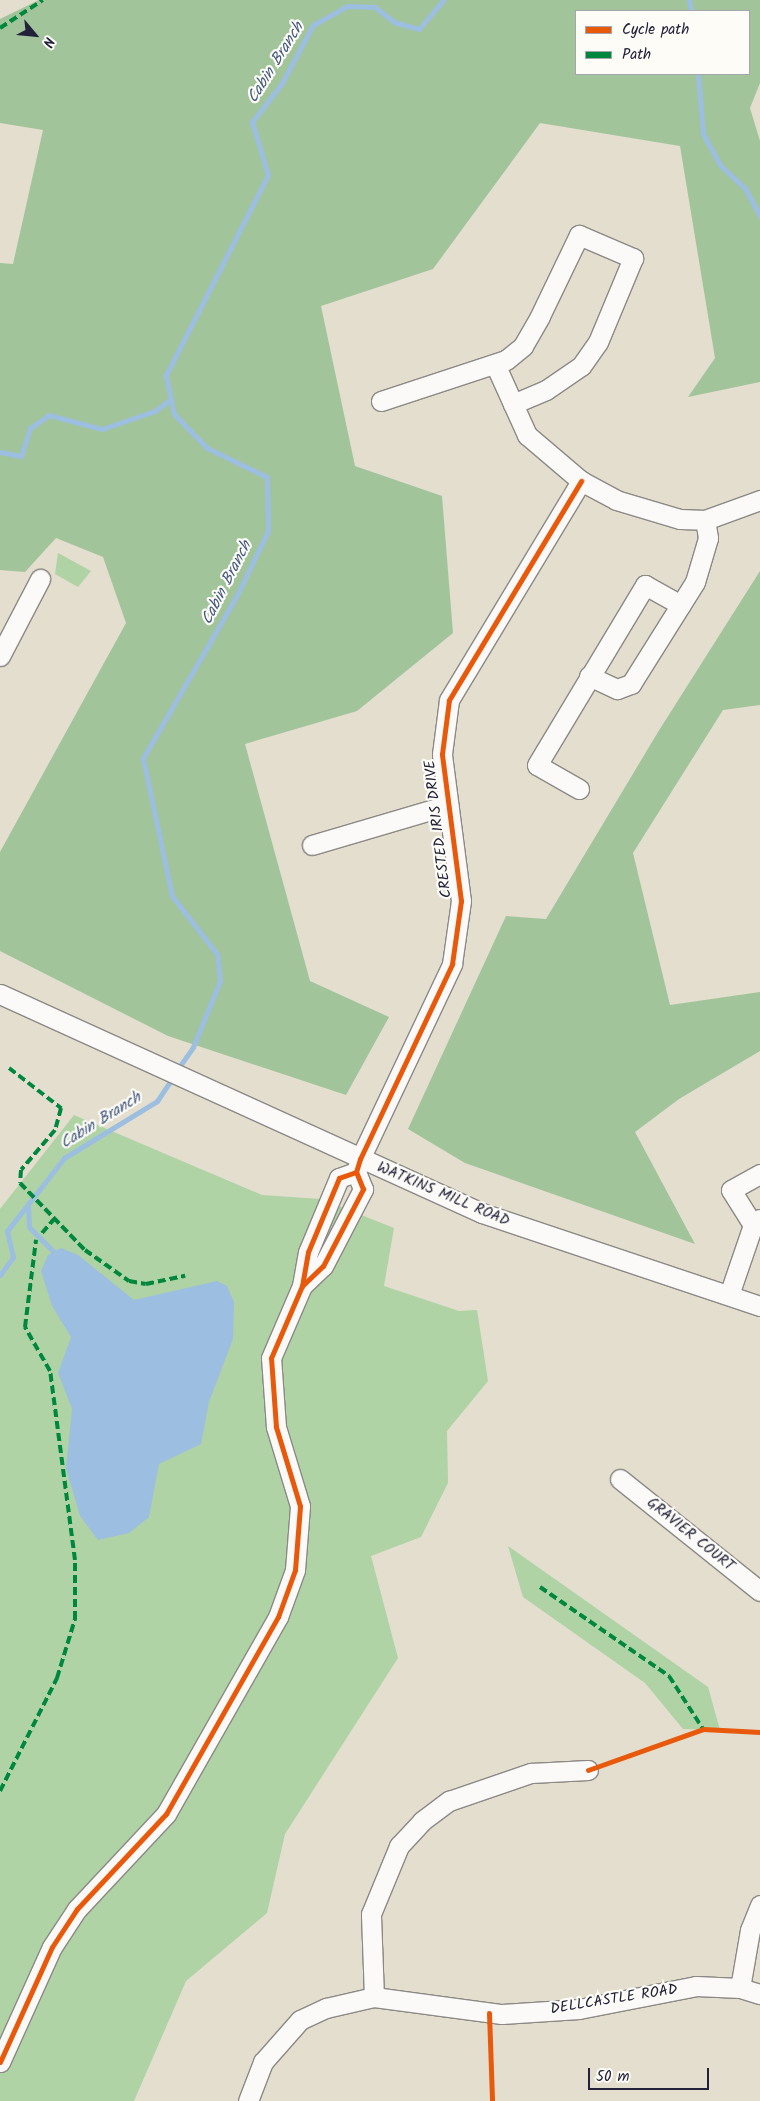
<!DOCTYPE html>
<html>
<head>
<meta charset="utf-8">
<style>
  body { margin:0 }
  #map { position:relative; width:760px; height:2101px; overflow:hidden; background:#e3decd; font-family:Kalam,sans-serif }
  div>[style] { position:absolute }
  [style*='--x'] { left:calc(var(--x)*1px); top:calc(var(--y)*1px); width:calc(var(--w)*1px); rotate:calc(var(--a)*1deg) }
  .green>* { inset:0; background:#afd3a5 }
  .forest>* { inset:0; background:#a2c49b }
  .water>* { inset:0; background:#9cbee1 }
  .stream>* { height:5px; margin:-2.5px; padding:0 2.5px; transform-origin:2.5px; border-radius:2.5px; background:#9cbee1 }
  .roads { filter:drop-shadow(1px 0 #8c8985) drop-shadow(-1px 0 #8c8985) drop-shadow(0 1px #8c8985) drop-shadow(0 -1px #8c8985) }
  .minor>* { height:19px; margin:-9.5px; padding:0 9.5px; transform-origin:9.5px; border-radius:9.5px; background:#fbfaf8 }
  .quiet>* { height:4px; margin-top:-2px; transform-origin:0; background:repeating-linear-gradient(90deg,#00873e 0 8px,transparent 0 12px) }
  .cycleway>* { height:5px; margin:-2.5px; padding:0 2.5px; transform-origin:2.5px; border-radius:2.5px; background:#e8590c }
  span { translate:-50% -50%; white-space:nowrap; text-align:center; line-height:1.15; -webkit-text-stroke:4.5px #fdfcf7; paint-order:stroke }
  .street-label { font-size:15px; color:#22223b }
  .water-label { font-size:16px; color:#465b81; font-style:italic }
  .legend { position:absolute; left:575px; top:10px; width:175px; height:65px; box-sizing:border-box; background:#fdfcf7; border:1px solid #a5a5ac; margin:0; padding:6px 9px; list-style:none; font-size:15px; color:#22223b }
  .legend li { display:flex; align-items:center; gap:10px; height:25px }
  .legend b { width:25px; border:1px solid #a5a5ac }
  .north { position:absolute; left:10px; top:10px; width:50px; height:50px; -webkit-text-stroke:4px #fdfcf7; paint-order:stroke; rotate:118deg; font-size:14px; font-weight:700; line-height:20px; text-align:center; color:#22223b }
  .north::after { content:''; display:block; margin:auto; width:18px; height:22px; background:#22223b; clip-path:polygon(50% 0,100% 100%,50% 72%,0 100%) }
  .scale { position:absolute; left:588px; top:2068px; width:121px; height:22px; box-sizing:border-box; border:2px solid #22223b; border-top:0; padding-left:6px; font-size:15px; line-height:18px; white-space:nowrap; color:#22223b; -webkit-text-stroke:4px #fdfcf7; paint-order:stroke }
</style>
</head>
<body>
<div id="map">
  <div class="green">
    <div style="clip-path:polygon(58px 553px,91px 571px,78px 587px,55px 574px)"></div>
    <div style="clip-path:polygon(74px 1115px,262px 1195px,321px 1199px,394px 1228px,384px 1286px,459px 1311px,477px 1310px,488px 1381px,447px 1431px,448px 1483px,421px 1537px,371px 1556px,398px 1658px,285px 1834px,267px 1913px,186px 1981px,134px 2101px,0 2101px,0 1209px)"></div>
    <div style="clip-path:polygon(508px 1546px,708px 1687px,720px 1730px,683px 1729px,645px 1683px,523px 1597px)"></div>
  </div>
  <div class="forest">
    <div style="clip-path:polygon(evenodd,39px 0,760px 0,760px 83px,750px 108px,760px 141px,760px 382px,688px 397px,715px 358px,680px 146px,540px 123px,433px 269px,321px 306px,355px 466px,442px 496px,453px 633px,357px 711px,245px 744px,310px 981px,389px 1017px,346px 1095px,168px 1036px,0 951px,0 852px,126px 623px,103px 557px,56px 538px,25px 572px,0 570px,0 263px,13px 264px,43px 130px,0 123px,0 19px,39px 0,749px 11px,749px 74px,576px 74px,576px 11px,749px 11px)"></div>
    <div style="clip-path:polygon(760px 571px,760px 705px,723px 710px,633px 853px,670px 1005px,760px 992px,760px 1051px,679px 1099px,635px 1132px,695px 1244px,465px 1163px,408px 1129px,506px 916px,546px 919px,658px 732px)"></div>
  </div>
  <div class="water">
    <div style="clip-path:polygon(61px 1248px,78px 1255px,134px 1300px,217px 1281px,227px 1286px,234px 1302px,233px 1339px,209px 1402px,201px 1444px,159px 1464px,149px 1517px,129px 1533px,98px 1540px,80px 1516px,66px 1468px,72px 1409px,58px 1373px,71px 1337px,52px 1306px,41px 1271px,48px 1255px)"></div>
  </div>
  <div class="stream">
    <div style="--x:689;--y:0;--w:11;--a:80"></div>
    <div style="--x:698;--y:74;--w:60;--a:85.2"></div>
    <div style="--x:703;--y:134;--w:37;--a:61"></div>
    <div style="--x:721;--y:166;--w:33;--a:43"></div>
    <div style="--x:745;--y:188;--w:32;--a:62"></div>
    <div style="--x:0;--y:452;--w:21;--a:11"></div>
    <div style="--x:21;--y:456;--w:29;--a:-72"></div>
    <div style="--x:30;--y:428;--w:23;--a:-34"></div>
    <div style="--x:49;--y:415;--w:55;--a:14.8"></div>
    <div style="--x:102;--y:429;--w:56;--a:-18.8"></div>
    <div style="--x:155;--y:411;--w:20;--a:-37"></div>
    <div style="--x:177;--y:1070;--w:28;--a:-55"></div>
    <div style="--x:193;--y:1047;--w:71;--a:-67.8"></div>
    <div style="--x:220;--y:981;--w:27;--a:-96"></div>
    <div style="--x:217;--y:954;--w:73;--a:-127.8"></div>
    <div style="--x:172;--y:896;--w:141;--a:-101.9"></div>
    <div style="--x:143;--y:758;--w:188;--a:-60"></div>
    <div style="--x:237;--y:595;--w:71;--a:-64.2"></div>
    <div style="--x:268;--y:531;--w:54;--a:-91.1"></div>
    <div style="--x:267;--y:477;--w:67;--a:-154.2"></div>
    <div style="--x:207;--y:448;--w:47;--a:-134.1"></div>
    <div style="--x:174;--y:414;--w:40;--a:-102"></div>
    <div style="--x:166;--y:375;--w:225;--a:-63"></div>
    <div style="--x:268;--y:175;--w:55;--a:-106.8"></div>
    <div style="--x:252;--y:122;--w:49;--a:-52.4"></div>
    <div style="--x:282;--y:83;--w:66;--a:-61.9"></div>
    <div style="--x:313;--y:25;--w:39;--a:-29"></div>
    <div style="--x:347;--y:6;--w:28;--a:2"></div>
    <div style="--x:375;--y:7;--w:24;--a:38"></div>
    <div style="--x:394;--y:22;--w:26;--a:16"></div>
    <div style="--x:419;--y:29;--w:38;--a:-50"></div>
    <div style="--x:28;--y:1207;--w:20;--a:87"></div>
    <div style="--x:29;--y:1227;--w:34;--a:45"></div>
    <div style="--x:0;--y:1275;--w:22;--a:-54"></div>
    <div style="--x:13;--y:1257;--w:27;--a:-103"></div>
    <div style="--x:7;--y:1231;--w:93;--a:-52"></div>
    <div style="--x:64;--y:1158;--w:109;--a:-31.5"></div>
    <div style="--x:157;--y:1101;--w:29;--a:-56"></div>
  </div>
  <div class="roads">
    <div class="minor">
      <div style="--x:495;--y:364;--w:78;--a:65.7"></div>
      <div style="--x:527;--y:435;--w:71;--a:40.4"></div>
      <div style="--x:581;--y:481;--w:40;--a:28"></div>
      <div style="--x:616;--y:500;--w:67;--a:16.5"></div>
      <div style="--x:680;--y:519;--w:25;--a:2"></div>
      <div style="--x:705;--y:520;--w:59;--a:-20"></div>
      <div style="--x:381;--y:401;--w:132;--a:-18.2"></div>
      <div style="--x:506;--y:360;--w:22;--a:-39"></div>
      <div style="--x:523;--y:346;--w:34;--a:-60"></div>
      <div style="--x:540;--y:316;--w:90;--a:-64.3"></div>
      <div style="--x:579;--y:235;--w:59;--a:23.1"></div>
      <div style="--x:633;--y:258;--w:91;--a:112.6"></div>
      <div style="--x:598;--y:342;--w:29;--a:125"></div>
      <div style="--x:581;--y:366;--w:42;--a:145.6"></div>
      <div style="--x:546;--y:390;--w:36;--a:157"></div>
      <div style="--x:0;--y:656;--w:87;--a:-62.5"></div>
      <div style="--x:589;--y:676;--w:31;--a:25"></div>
      <div style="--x:617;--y:689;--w:15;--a:-20"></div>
      <div style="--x:631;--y:684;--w:120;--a:-57.9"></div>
      <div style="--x:695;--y:582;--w:46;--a:-73.5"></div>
      <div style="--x:708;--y:538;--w:18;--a:-99"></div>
      <div style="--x:579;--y:789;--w:48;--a:-150.3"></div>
      <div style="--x:537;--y:765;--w:210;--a:-59"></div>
      <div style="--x:645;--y:585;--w:41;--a:29.1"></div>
      <div style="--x:312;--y:845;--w:142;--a:-16.4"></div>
      <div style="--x:0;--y:994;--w:529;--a:24.43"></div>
      <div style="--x:482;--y:1213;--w:293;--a:18.5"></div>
      <div style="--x:356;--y:1172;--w:18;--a:161"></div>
      <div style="--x:339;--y:1178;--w:80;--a:112.7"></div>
      <div style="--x:308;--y:1252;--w:35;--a:100"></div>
      <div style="--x:302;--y:1286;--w:29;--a:-44"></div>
      <div style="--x:323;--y:1266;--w:87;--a:-62.5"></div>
      <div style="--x:363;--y:1189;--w:18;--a:-112"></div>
      <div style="--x:356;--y:1172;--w:14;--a:-73"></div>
      <div style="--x:360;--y:1159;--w:216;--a:-64.7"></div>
      <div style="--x:452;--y:964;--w:64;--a:-81.9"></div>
      <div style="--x:461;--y:901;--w:148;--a:-97.4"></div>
      <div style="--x:442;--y:754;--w:54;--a:-82.6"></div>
      <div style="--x:449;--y:700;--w:256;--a:-58.9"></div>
      <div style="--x:753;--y:1225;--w:41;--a:-122.2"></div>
      <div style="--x:731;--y:1190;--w:33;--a:-29"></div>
      <div style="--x:729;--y:1295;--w:74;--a:-71.1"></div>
      <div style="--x:753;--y:1225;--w:9;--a:-41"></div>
      <div style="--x:620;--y:1479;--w:179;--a:38.7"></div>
      <div style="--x:740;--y:1988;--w:59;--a:-80.2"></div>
      <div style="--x:750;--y:1930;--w:27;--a:-68"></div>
      <div style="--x:374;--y:1997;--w:83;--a:-92.1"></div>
      <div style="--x:371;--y:1914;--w:74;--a:-67.6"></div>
      <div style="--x:399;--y:1846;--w:34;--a:-47"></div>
      <div style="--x:422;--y:1821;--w:34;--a:-37"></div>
      <div style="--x:449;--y:1801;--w:87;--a:-18.9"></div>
      <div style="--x:531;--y:1773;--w:57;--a:-3"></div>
      <div style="--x:0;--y:2062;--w:126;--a:-65.7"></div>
      <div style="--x:52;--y:1947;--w:45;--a:-56.7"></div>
      <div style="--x:77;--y:1909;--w:130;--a:-46.9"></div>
      <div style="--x:166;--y:1814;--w:227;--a:-60.4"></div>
      <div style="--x:278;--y:1617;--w:50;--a:-70.1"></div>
      <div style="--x:295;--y:1570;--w:64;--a:-85.5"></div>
      <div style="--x:300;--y:1506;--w:83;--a:-106.9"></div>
      <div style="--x:276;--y:1427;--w:69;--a:-94.1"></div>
      <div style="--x:271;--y:1358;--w:78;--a:-66.7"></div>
      <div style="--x:248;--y:2101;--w:42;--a:-69"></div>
      <div style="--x:263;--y:2062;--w:56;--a:-48.6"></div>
      <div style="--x:300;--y:2020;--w:29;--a:-25"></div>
      <div style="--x:326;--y:2008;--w:49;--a:-12.9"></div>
      <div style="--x:374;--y:1997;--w:129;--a:7.6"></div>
      <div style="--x:502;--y:2014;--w:77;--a:-3.7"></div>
      <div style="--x:579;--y:2009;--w:119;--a:-11.1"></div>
      <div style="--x:696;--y:1986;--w:44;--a:2.6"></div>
      <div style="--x:740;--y:1988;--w:21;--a:17"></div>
    </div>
  </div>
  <div class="quiet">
    <div style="--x:0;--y:28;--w:51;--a:-33.1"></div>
    <div style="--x:9;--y:1068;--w:66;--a:37.6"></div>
    <div style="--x:61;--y:1108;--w:23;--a:105"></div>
    <div style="--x:55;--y:1130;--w:52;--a:130.4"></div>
    <div style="--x:21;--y:1170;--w:13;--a:94"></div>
    <div style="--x:20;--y:1183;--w:93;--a:45.9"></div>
    <div style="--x:85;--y:1250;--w:54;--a:35.2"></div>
    <div style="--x:129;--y:1281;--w:17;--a:10"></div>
    <div style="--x:146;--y:1284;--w:40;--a:-12"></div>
    <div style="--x:42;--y:1233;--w:18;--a:-49"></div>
    <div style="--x:540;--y:1587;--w:157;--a:34.6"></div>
    <div style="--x:669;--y:1676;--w:63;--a:57.3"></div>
    <div style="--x:0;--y:1791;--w:127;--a:-63.2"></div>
    <div style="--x:57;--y:1678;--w:62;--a:-73"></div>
    <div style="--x:75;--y:1619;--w:59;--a:-90"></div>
    <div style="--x:75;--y:1560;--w:191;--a:-97.5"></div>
    <div style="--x:50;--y:1371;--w:51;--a:-119.6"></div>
    <div style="--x:25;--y:1327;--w:88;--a:-82.8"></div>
  </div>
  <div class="cycleway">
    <div style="--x:356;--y:1172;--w:18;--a:161"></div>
    <div style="--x:339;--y:1178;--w:80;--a:112.7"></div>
    <div style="--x:308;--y:1252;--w:35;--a:100"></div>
    <div style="--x:302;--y:1286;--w:29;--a:-44"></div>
    <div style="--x:323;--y:1266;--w:87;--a:-62.5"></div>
    <div style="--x:363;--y:1189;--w:18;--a:-112"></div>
    <div style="--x:356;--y:1172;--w:14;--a:-73"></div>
    <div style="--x:360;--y:1159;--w:216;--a:-64.7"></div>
    <div style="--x:452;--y:964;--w:64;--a:-81.9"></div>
    <div style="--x:461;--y:901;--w:148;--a:-97.4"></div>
    <div style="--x:442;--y:754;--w:54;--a:-82.6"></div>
    <div style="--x:449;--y:700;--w:256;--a:-58.9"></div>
    <div style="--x:588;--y:1770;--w:122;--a:-19.6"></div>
    <div style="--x:703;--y:1729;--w:57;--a:3"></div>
    <div style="--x:489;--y:2013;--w:88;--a:88"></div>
    <div style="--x:0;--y:2062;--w:126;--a:-65.7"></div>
    <div style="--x:52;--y:1947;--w:45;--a:-56.7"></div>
    <div style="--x:77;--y:1909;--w:130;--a:-46.9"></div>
    <div style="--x:166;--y:1814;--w:227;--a:-60.4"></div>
    <div style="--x:278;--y:1617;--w:50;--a:-70.1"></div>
    <div style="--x:295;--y:1570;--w:64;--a:-85.5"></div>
    <div style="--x:300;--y:1506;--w:83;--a:-106.9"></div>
    <div style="--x:276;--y:1427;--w:69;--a:-94.1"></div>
    <div style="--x:271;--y:1358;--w:78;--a:-66.7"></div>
  </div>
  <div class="street-label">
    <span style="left:439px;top:829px;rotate:-97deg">CRESTED IRIS DRIVE</span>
    <span style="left:443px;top:1195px;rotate:23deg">WATKINS MILL ROAD</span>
    <span style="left:690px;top:1535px;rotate:39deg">GRAVIER COURT</span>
    <span style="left:614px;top:2000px;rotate:-9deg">DELLCASTLE ROAD</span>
  </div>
  <div class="water-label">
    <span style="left:276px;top:63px;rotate:-58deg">Cabin Branch</span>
    <span style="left:227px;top:583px;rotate:-63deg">Cabin Branch</span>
    <span style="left:101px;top:1121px;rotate:-32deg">Cabin Branch</span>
  </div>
  <ul class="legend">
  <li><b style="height:6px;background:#e8590c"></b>Cycle path</li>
  <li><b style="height:6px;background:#00873e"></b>Path</li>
  </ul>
  <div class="north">N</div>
  <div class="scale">50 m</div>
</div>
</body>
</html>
